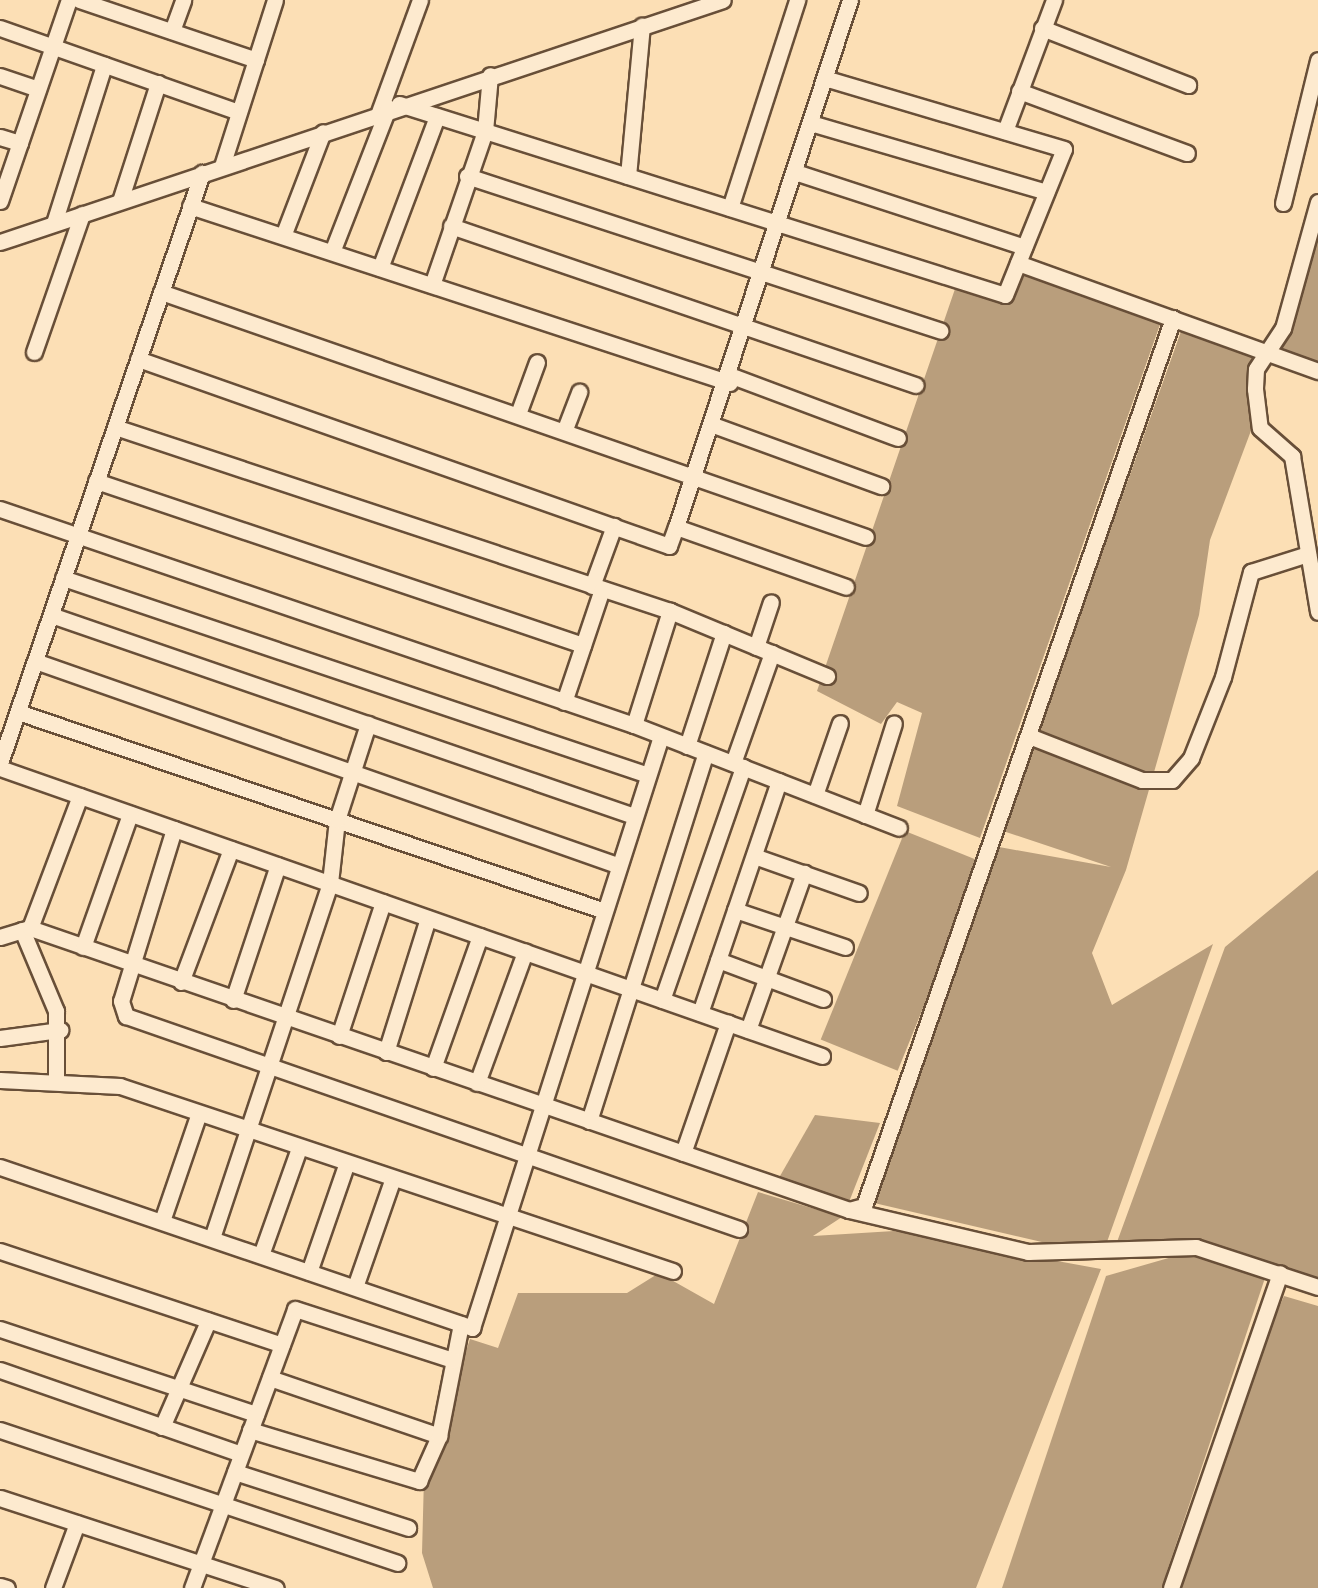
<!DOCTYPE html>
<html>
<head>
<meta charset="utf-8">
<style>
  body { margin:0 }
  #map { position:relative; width:1318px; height:1588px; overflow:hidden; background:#fcdfb5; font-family:"IM FELL Great Primer",serif }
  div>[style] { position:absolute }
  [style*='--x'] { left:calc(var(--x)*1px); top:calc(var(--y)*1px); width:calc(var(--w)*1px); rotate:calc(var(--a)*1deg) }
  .water>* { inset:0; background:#b99e7c; transform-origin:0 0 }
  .roads { filter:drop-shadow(2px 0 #684f38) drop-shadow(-2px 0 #684f38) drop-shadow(0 2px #684f38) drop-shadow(0 -2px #684f38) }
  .minor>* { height:15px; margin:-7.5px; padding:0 7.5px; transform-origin:7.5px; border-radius:7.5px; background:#fdeacf }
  span { translate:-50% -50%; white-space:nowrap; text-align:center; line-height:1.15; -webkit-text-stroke:8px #fdeacf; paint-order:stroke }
</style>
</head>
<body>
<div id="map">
  <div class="water">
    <div style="clip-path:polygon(1318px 228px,1318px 367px,1275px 352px)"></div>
    <div style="clip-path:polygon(1022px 262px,1164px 313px,980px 838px,897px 806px,922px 713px,897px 702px,881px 724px,817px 691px,956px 286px,1000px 304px)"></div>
    <div style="clip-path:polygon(1184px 323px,1254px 355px,1252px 428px,1210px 540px,1199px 615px,1126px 870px,1092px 953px,1112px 1005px,1213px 944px,1102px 1256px,857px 1199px,999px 847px,1111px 867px,1003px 831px)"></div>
    <div style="left:905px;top:831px;width:83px;height:225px;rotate:22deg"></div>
    <div style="clip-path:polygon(1318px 870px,1318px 1285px,1266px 1275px,1166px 1574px,1284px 1296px,1318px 1306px,1318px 1588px,1002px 1588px,1106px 1276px,1179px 1255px,1117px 1242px,1225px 947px)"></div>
    <div style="clip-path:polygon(815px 1115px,880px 1123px,849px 1202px,776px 1183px)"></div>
    <div style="clip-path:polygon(758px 1192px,842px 1217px,813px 1236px,894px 1231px,1101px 1269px,976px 1588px,433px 1588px,422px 1553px,424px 1477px,470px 1339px,498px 1348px,518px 1293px,627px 1293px,659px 1273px,714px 1304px)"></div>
  </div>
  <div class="roads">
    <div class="minor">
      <div style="--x:79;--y:0;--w:187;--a:18.7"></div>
      <div style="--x:0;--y:28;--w:253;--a:19.4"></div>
      <div style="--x:1042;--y:28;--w:157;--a:21.3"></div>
      <div style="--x:172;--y:31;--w:33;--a:-70"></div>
      <div style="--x:0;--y:76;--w:40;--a:18.9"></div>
      <div style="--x:1019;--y:91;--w:179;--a:20.3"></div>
      <div style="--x:399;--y:104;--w:635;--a:17.49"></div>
      <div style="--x:1005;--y:295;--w:157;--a:-68"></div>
      <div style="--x:1064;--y:149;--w:246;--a:-163.5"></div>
      <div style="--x:379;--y:112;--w:119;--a:-69.9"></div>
      <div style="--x:814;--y:124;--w:242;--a:16.3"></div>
      <div style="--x:1005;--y:131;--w:140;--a:-69.5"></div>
      <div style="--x:0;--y:137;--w:21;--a:17"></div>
      <div style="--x:222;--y:166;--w:174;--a:-72.3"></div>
      <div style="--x:798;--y:173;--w:238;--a:18.1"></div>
      <div style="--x:467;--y:176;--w:498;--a:18.1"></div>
      <div style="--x:628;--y:176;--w:151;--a:-84.7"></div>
      <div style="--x:0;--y:201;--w:213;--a:-71.1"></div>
      <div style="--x:120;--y:201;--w:124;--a:-72.1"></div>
      <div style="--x:1318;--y:202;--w:131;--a:105.5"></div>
      <div style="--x:1283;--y:328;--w:49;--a:123.4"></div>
      <div style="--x:1256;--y:369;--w:20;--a:93"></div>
      <div style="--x:1255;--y:389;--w:39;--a:83"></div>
      <div style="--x:1260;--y:428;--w:43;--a:41.2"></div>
      <div style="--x:1292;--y:456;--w:158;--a:80.5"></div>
      <div style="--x:1283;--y:203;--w:147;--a:-76.2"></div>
      <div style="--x:190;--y:206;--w:568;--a:18.15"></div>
      <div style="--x:730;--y:208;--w:219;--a:-72.1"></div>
      <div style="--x:54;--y:223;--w:166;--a:-72.4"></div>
      <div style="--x:451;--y:226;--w:491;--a:18.9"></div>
      <div style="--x:283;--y:236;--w:111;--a:-69"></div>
      <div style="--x:0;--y:242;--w:762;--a:-18.51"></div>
      <div style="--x:332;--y:252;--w:155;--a:-68.7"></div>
      <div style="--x:1018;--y:263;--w:319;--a:19.8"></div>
      <div style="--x:380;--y:268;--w:162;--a:-69.4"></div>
      <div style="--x:432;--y:285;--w:163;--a:-71"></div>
      <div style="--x:485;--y:131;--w:56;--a:-84.9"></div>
      <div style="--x:161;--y:292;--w:746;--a:19.16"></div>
      <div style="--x:34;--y:352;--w:146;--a:-70.8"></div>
      <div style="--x:138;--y:359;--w:563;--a:19.4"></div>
      <div style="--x:669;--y:546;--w:20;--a:-70"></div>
      <div style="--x:676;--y:527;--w:180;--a:19.4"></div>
      <div style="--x:732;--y:376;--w:177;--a:20.5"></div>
      <div style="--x:518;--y:414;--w:55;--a:-69.9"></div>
      <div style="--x:716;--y:426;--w:176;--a:20"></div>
      <div style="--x:115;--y:427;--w:585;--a:18.34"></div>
      <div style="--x:670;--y:611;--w:170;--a:22.5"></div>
      <div style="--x:565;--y:429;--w:40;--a:-69"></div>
      <div style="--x:96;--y:481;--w:514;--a:18.61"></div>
      <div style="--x:0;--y:509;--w:670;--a:18.81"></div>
      <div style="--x:634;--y:725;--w:284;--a:21.2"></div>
      <div style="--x:676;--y:527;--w:555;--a:-71.73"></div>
      <div style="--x:63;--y:578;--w:617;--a:18.61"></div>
      <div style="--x:592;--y:586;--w:64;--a:-69.9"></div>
      <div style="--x:51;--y:615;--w:617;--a:19.02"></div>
      <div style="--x:756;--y:647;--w:47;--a:-71.6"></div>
      <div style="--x:35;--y:661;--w:617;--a:19.32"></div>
      <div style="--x:564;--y:702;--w:119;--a:-71.4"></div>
      <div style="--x:18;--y:712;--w:613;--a:18.73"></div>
      <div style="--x:634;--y:725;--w:120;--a:-72.5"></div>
      <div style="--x:1029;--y:736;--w:121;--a:21.3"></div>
      <div style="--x:1142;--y:780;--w:30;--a:0"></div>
      <div style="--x:1172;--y:780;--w:29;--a:-49"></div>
      <div style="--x:1191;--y:758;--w:87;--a:-68.4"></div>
      <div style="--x:1223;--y:677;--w:109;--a:-75.1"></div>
      <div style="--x:1251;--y:572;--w:60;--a:-17.5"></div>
      <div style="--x:687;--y:746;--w:119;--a:-71.9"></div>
      <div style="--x:0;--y:763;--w:624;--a:-71.1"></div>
      <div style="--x:733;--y:763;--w:117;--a:-70.5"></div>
      <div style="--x:0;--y:768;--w:871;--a:19.31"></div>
      <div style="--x:815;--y:795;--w:76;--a:-70.9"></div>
      <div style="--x:865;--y:815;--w:96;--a:-72.5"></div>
      <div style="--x:174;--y:829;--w:180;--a:107.1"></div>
      <div style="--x:121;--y:1001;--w:16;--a:72"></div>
      <div style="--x:126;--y:1016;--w:649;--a:19.16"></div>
      <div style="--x:754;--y:856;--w:111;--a:19.4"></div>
      <div style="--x:735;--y:910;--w:116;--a:18.6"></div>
      <div style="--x:30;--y:928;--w:141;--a:-69.3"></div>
      <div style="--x:22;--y:930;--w:88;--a:67.2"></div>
      <div style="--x:56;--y:1011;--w:69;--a:90"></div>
      <div style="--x:0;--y:937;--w:31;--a:-17"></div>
      <div style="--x:30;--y:928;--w:866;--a:19"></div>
      <div style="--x:849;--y:1210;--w:16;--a:-15"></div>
      <div style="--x:864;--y:1206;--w:940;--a:-70.81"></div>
      <div style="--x:83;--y:947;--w:141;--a:-70.5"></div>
      <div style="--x:718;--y:960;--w:112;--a:20.4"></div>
      <div style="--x:181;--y:982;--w:142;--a:-69.4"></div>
      <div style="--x:233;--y:1000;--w:142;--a:-71.6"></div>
      <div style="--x:662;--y:1000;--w:247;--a:-70.8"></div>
      <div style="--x:700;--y:1013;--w:245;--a:-71.2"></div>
      <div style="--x:748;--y:1030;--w:167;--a:-70.4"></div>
      <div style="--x:339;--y:1036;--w:141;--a:-71.8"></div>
      <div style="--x:0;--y:1038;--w:61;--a:-7.6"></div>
      <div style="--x:386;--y:1052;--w:140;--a:-72.6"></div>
      <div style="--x:433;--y:1068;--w:140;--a:-70.4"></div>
      <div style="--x:0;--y:1080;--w:120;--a:2.9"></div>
      <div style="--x:120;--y:1086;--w:583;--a:18.5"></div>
      <div style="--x:477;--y:1083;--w:140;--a:-69.9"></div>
      <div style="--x:589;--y:1121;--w:386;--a:-72.4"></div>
      <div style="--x:683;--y:1153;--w:138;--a:-70.9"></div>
      <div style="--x:0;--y:1167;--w:499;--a:18.8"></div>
      <div style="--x:472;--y:1328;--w:621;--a:-72.29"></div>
      <div style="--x:849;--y:1210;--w:184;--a:13.2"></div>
      <div style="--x:1028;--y:1252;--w:168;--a:-1.7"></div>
      <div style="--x:1196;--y:1247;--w:128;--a:18.2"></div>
      <div style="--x:162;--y:1221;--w:114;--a:-71.1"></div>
      <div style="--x:212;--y:1238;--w:374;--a:-71.6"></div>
      <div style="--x:330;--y:883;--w:63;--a:-83.7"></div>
      <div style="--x:337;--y:820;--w:101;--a:-72.1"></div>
      <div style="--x:0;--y:1251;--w:297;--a:18.4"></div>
      <div style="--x:261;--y:1255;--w:114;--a:-70.4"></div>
      <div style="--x:309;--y:1272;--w:113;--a:-70.9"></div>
      <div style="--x:355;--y:1287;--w:112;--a:-70.8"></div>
      <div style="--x:0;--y:1329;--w:270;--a:18.4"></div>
      <div style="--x:0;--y:1370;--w:255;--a:19.2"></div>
      <div style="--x:270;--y:1378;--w:179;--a:18.9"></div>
      <div style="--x:162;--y:1427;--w:116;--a:-66.5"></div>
      <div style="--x:0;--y:1430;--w:419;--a:18.5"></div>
      <div style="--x:250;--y:1430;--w:177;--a:16.8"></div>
      <div style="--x:419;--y:1481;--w:49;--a:-66"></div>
      <div style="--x:439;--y:1436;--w:114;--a:-78.9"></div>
      <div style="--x:235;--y:1472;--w:182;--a:17.9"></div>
      <div style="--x:0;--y:1498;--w:290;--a:18.1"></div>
      <div style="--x:0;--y:1586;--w:7;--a:16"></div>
      <div style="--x:53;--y:1588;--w:69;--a:-69.7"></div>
      <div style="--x:192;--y:1588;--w:297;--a:-69.7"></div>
      <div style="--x:295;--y:1309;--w:166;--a:17.9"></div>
      <div style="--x:1171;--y:1588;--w:333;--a:-70.9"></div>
    </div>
  </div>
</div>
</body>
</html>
